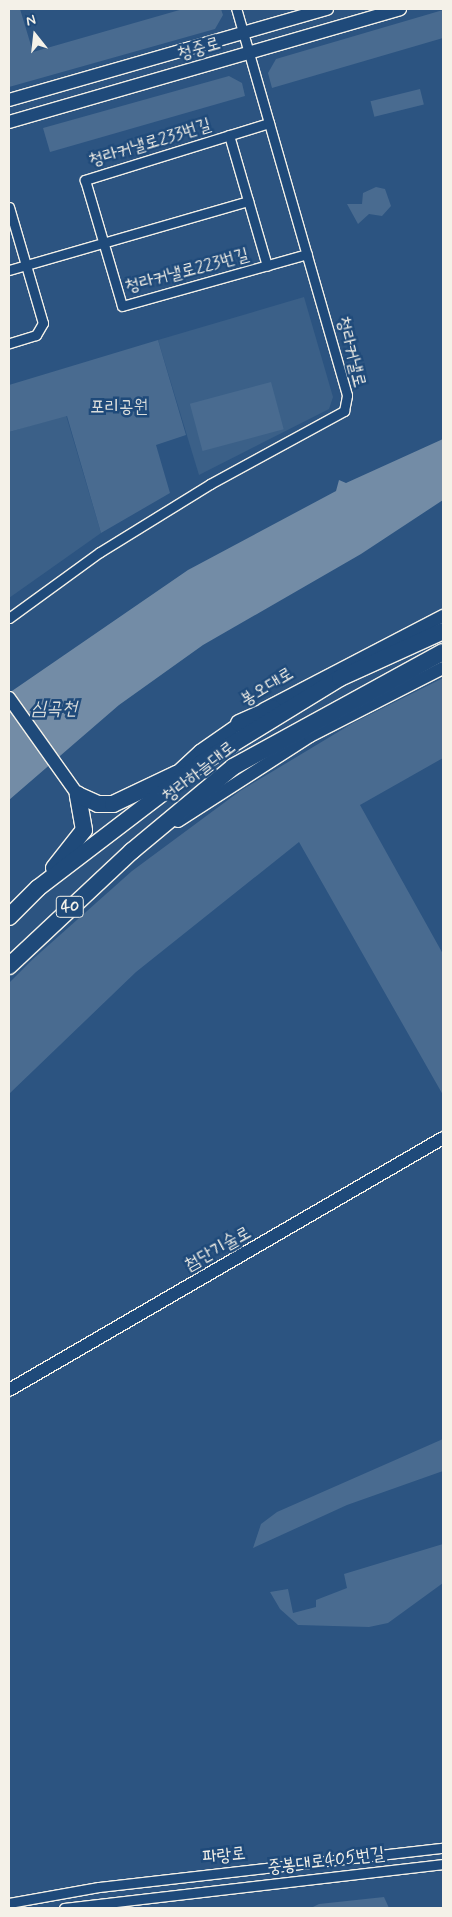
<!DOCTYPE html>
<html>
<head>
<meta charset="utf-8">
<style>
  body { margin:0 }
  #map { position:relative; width:452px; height:1917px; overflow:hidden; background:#2c5481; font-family:Mynerve,"Poor Story",sans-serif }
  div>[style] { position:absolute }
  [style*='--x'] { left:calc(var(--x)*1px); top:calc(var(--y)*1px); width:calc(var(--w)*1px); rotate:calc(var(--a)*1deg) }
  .built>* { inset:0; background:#3b6088 }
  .green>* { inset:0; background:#496b90; transform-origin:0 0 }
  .water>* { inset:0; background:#738ca6 }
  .roads { filter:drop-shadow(1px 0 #f4f1e8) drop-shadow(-1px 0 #f4f1e8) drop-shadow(0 1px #f4f1e8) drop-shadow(0 -1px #f4f1e8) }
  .street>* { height:9px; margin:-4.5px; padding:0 4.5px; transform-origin:4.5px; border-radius:4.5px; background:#1f4a7a }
  .secondary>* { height:12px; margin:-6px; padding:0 6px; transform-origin:6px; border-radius:6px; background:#1f4a7a }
  .highway>* { height:16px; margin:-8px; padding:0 8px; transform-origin:8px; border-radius:8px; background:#1f4a7a }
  span { translate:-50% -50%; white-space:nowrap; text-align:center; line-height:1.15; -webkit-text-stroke:5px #1f4a7a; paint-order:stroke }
  .shield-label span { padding:1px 4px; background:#1f4a7a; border:1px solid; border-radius:4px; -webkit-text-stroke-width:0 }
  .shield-label { font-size:16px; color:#f4f1e8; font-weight:700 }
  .street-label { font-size:18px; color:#f4f1e8 }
  .park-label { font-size:18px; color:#dadddb }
  .water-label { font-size:19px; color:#dadddb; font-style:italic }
  .frame { position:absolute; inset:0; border:10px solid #f4f1e8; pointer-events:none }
  .north { position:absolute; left:10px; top:10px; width:50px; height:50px; -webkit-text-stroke:4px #1f4a7a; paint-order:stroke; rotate:344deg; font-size:14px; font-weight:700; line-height:20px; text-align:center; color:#f4f1e8 }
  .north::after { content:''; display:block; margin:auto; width:18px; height:22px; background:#f4f1e8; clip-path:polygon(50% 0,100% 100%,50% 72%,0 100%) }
</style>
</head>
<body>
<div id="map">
  <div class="built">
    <div style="clip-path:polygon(304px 297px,333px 397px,329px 409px,199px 475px,158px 340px)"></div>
    <div style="clip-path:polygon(66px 415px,101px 533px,9px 598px,9px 432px)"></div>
  </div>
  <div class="green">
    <div style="clip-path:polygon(9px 9px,20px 9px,33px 52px,183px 9px,221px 9px,223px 15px,215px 29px,9px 87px)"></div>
    <div style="clip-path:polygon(443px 10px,443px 38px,272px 88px,268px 73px,276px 59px)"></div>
    <div style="clip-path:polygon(229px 76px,242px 83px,245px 96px,50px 152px,43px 128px)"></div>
    <div style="left:420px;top:89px;width:16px;height:51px;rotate:76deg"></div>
    <div style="clip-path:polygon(376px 187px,385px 189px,391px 206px,382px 216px,369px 214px,358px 224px,347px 204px,362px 204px,363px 193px)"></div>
    <div style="clip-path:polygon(158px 340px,186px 435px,156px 445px,170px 493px,101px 533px,67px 416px,9px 432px,9px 385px)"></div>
    <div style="left:271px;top:382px;width:49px;height:84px;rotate:75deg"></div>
    <div style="clip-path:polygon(443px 678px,443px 758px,360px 805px,443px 954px,443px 1095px,299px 842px,136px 972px,9px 1094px,9px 983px,33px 959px,132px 871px,240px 791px,353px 723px)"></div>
    <div style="clip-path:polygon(443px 1439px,443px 1471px,347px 1505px,253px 1548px,261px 1524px,277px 1512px)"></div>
    <div style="clip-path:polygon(443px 1544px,443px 1583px,388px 1623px,369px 1627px,298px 1625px,280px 1609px,270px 1592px,288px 1589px,293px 1613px,316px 1607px,316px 1600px,347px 1588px,344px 1574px)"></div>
    <div style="clip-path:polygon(384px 1897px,389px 1908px,311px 1908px,319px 1904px)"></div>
  </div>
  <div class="water">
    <div style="clip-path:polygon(443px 439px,443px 500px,361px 554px,203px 645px,119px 705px,9px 800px,9px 693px,188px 570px,336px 491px,339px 480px,346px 483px)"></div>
  </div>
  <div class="roads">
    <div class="street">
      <div style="--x:269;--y:123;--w:193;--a:162.8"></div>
      <div style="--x:85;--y:180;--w:131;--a:73.6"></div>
      <div style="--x:122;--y:306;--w:192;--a:-15.7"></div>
      <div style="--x:229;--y:135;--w:136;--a:73.8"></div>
      <div style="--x:9;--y:207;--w:121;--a:73.7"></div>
      <div style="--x:43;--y:323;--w:14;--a:120"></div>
      <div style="--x:36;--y:335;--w:28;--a:163"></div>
      <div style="--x:9;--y:270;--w:249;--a:-16.1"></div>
      <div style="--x:9;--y:618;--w:112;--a:-36"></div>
      <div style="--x:100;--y:552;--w:129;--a:-31.7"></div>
      <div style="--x:210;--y:484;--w:153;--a:-28.6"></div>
      <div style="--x:344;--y:411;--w:16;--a:-79"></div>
      <div style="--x:347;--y:395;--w:402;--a:-106"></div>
      <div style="--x:9;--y:1903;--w:91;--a:-10.1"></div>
      <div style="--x:99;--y:1887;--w:346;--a:-6.5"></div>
      <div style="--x:64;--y:1908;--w:382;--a:-6.6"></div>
    </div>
    <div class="secondary">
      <div style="--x:9;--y:100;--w:331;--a:-16"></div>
      <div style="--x:9;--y:122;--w:407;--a:-16.1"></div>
      <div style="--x:9;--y:698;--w:119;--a:54.6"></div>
      <div style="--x:264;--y:709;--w:202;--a:-27.5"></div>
      <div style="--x:172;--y:777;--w:38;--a:-43"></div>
      <div style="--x:200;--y:751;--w:56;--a:-34.8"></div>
      <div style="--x:178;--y:821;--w:157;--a:-32.8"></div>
      <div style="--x:310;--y:736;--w:149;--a:-27.1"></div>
      <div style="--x:9;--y:1390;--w:502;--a:-30.14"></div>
    </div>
    <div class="highway">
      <div style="--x:239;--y:723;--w:37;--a:-24"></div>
      <div style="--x:54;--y:868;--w:48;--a:-51.7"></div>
      <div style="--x:84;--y:830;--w:36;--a:-100"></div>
      <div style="--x:78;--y:795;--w:22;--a:24"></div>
      <div style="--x:98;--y:804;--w:15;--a:0"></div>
      <div style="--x:113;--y:804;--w:70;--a:-25.5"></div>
      <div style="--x:9;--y:917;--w:41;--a:-45"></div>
      <div style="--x:38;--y:888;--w:204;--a:-37.4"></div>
      <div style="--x:200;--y:764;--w:164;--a:-31.6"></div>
      <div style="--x:340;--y:678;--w:113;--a:-24.5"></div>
      <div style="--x:9;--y:966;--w:168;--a:-43.1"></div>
      <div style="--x:132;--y:851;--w:131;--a:-39.7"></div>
      <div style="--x:233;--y:767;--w:239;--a:-28.7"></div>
    </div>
  </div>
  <div class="shield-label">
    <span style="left:70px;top:907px">40</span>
  </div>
  <div class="street-label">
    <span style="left:199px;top:49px;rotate:-16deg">청중로</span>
    <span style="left:150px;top:143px;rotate:-17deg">청라커낼로233번길</span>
    <span style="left:187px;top:271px;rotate:-15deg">청라커낼로223번길</span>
    <span style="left:351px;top:352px;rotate:76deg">청라커낼로</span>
    <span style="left:267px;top:687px;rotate:-31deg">봉오대로</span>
    <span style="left:199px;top:772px;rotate:-38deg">청라하늘대로</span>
    <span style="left:218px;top:1249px;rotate:-29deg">첨단기술로</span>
    <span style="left:224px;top:1856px;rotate:-6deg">파랑로</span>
    <span style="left:326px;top:1861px;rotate:-7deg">중봉대로405번길</span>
  </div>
  <div class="park-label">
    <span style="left:119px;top:407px">포리공원</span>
  </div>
  <div class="water-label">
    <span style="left:54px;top:709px">심곡천</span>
  </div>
  <div class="frame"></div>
  <div class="north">N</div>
</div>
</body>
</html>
